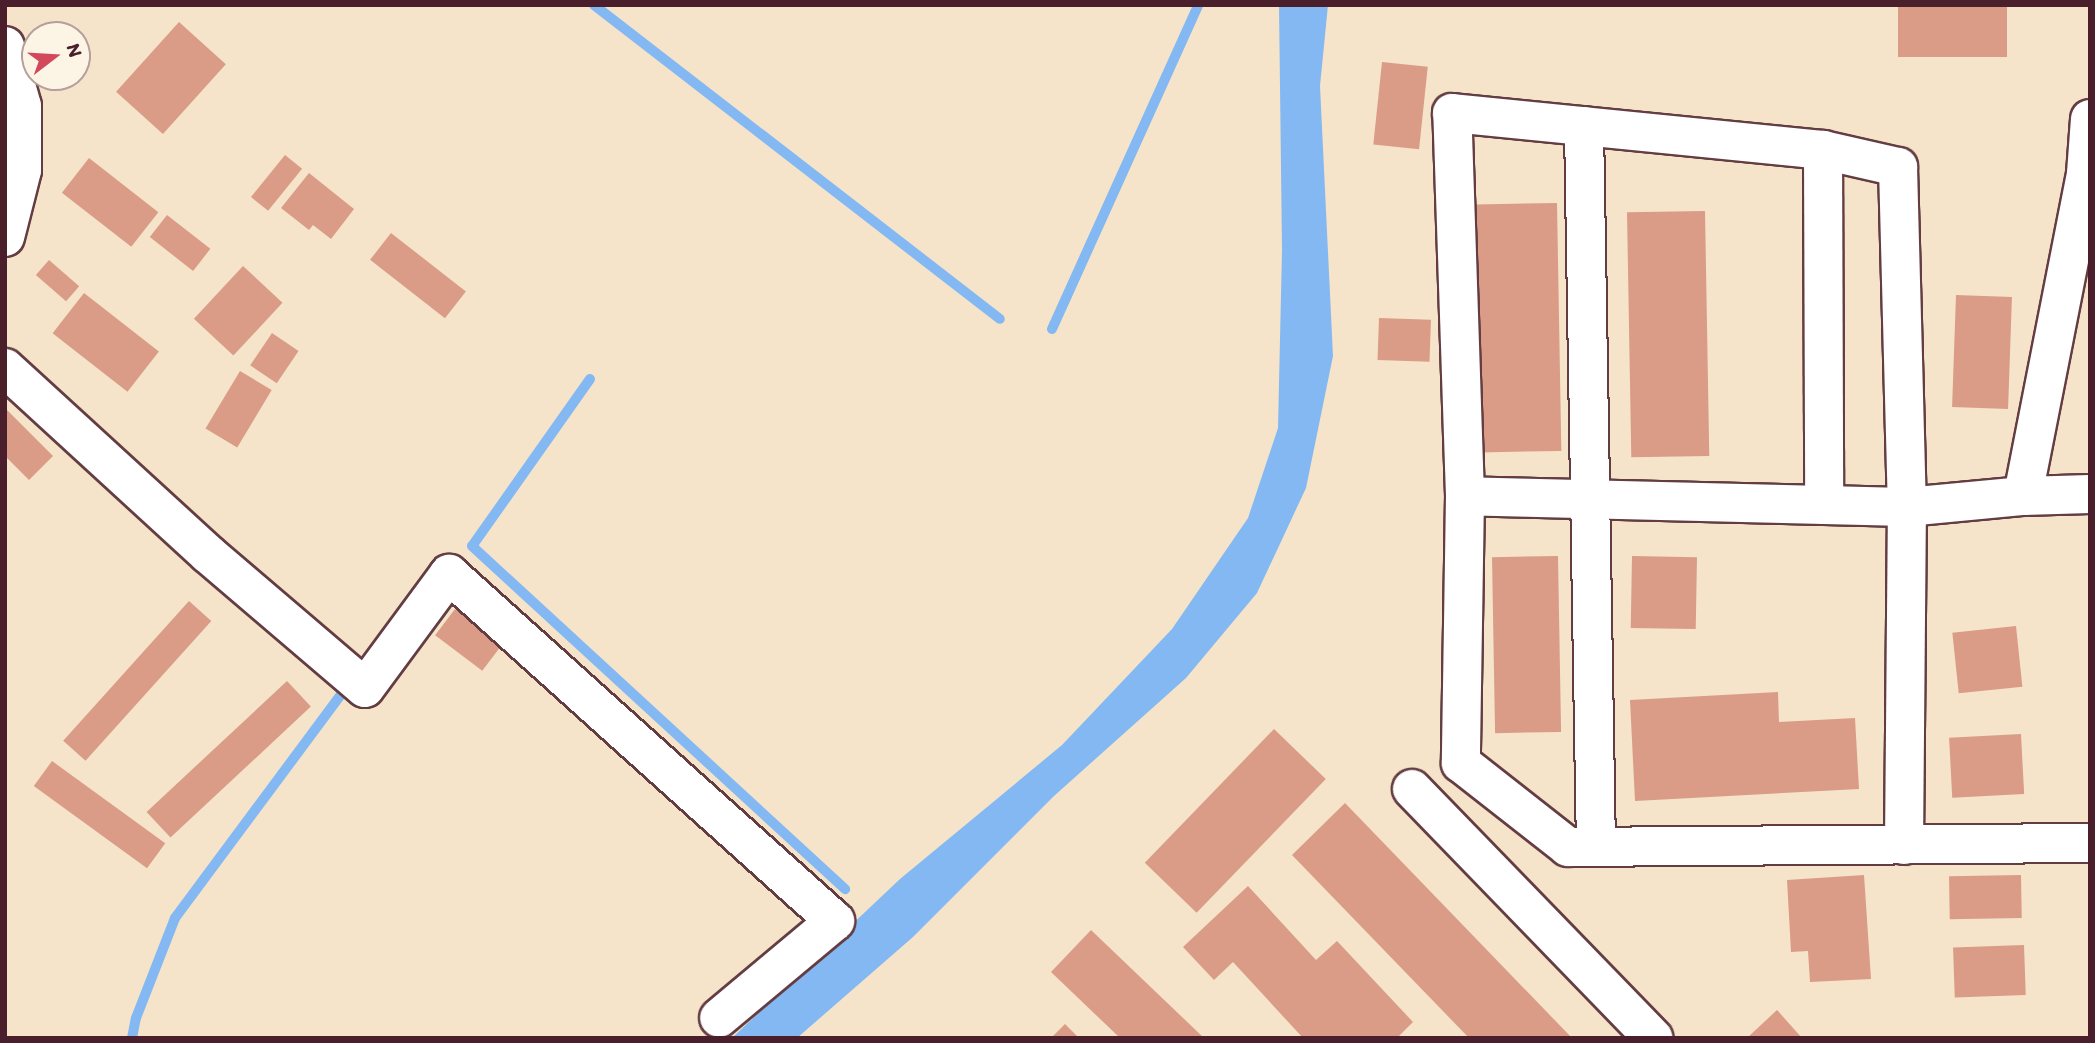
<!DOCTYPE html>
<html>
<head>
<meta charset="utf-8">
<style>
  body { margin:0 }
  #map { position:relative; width:2095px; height:1043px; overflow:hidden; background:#f5e4c9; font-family:Itim,sans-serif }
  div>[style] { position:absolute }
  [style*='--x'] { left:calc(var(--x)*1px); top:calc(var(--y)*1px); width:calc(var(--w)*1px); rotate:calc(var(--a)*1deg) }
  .water>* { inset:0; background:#84b8f2 }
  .stream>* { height:10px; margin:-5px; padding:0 5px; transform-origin:5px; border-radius:5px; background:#84b8f2 }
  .building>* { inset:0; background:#da9c87; transform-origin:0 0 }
  .roads { filter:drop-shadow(2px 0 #643d43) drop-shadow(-2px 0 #643d43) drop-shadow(0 2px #643d43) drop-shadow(0 -2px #643d43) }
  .minor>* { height:38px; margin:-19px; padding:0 19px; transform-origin:19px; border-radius:19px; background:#fff }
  span { translate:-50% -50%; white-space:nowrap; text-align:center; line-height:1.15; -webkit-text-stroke:7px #fcf5e5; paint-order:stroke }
  .frame { position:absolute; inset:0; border:7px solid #4a1f2b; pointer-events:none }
  .north { position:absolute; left:21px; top:21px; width:70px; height:70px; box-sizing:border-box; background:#fcf5e5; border:2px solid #b59f9b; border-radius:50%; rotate:73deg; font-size:19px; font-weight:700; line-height:28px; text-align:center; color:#4a1f2b }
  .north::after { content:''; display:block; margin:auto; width:24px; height:32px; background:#d1495b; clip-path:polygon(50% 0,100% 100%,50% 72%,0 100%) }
</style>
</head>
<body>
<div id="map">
  <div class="water">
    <div style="clip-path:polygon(1279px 5px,1328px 5px,1320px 86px,1333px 356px,1306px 488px,1257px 593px,1186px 678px,1054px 796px,913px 937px,797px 1038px,732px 1038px,900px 879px,1062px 745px,1172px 629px,1248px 518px,1278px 428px,1282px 250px)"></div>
  </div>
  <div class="stream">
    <div style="--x:594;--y:5;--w:513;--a:37.72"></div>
    <div style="--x:1052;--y:329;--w:355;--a:-65.7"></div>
    <div style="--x:590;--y:379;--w:204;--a:125.2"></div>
    <div style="--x:472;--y:546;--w:507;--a:42.6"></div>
    <div style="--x:132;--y:1038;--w:20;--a:-79"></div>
    <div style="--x:136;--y:1018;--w:107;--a:-68.7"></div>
    <div style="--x:175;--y:918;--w:294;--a:-53.4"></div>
  </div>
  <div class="building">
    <div style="left:1898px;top:5px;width:109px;height:52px"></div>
    <div style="left:179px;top:22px;width:63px;height:94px;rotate:42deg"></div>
    <div style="left:1382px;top:62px;width:46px;height:83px;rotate:6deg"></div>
    <div style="left:285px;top:155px;width:22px;height:54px;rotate:39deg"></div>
    <div style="left:89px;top:158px;width:88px;height:44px;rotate:38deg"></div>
    <div style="clip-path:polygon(309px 173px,354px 209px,331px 239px,313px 225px,309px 230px,281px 208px)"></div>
    <div style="left:1557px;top:203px;width:248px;height:81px;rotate:89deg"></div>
    <div style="left:1705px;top:211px;width:245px;height:78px;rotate:89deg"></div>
    <div style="left:167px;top:215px;width:55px;height:28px;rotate:38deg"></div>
    <div style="left:391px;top:233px;width:95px;height:34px;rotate:38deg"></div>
    <div style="left:49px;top:260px;width:40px;height:20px;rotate:41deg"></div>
    <div style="left:243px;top:266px;width:54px;height:72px;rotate:43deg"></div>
    <div style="left:84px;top:293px;width:95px;height:51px;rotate:38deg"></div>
    <div style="left:1956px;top:295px;width:56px;height:112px;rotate:2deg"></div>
    <div style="left:1379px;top:318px;width:52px;height:42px;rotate:2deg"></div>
    <div style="left:272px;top:333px;width:32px;height:39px;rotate:34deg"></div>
    <div style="left:240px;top:371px;width:37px;height:67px;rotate:31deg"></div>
    <div style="clip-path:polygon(5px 408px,53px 456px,29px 480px,5px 456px)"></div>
    <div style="left:1558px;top:556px;width:176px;height:66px;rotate:89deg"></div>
    <div style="left:1632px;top:556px;width:65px;height:72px;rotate:1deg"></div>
    <div style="left:189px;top:601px;width:30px;height:188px;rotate:42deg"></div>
    <div style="left:455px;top:609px;width:59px;height:33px;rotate:37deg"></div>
    <div style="left:2016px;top:626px;width:61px;height:64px;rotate:84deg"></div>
    <div style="left:287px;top:681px;width:35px;height:192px;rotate:47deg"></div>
    <div style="clip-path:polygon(1778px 692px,1779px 722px,1855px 718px,1859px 789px,1635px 801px,1630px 700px)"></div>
    <div style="left:1274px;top:729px;width:72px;height:186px;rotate:44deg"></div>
    <div style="left:2021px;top:734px;width:60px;height:72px;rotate:87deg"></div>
    <div style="left:52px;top:761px;width:140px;height:31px;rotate:36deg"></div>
    <div style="clip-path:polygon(1345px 803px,1572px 1038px,1469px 1038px,1292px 855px)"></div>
    <div style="clip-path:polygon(1864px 875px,1871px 979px,1810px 982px,1808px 951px,1791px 952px,1787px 880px)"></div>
    <div style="left:2021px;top:875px;width:43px;height:72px;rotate:89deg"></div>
    <div style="clip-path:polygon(1248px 886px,1316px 960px,1337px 941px,1413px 1022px,1397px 1038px,1303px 1038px,1233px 962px,1214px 980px,1183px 947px)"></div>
    <div style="clip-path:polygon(1091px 930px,1204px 1038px,1120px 1038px,1051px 972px)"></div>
    <div style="left:2024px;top:945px;width:50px;height:71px;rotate:88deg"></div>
    <div style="clip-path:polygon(1777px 1010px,1802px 1038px,1747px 1038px)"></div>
    <div style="clip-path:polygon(1065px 1024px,1079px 1038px,1051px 1038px)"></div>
  </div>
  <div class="roads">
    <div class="minor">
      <div style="--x:5;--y:46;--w:62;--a:74.2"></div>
      <div style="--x:22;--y:106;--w:64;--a:90"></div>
      <div style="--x:22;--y:170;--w:69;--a:104.2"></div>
      <div style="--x:2090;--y:119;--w:55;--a:94.2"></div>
      <div style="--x:2086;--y:174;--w:328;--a:101.1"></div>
      <div style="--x:2023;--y:496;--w:67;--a:-1.7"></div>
      <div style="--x:1584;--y:126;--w:721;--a:89.05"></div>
      <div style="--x:1823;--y:150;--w:77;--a:12.8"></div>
      <div style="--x:1898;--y:167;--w:340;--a:88.5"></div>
      <div style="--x:1907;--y:507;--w:117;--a:-5.4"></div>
      <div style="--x:5;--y:368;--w:275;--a:42.5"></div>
      <div style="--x:208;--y:554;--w:206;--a:40.5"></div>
      <div style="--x:365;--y:688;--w:142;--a:-53.6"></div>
      <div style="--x:449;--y:574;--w:519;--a:41.95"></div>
      <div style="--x:835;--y:921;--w:151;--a:140.1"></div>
      <div style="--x:1465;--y:496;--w:383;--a:-91.9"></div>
      <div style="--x:1452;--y:113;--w:373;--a:5.7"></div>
      <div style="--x:1823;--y:150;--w:355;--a:89.8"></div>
      <div style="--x:1412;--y:789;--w:347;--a:45.9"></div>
      <div style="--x:1904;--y:845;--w:338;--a:-89.5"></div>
      <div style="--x:1907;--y:507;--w:442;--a:-178.6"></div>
      <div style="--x:1465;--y:496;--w:267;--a:90.9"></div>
      <div style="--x:1461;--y:763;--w:136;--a:38.1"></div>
      <div style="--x:1568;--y:847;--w:522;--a:-0.44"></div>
    </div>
  </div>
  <div class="frame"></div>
  <div class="north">N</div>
</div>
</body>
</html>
